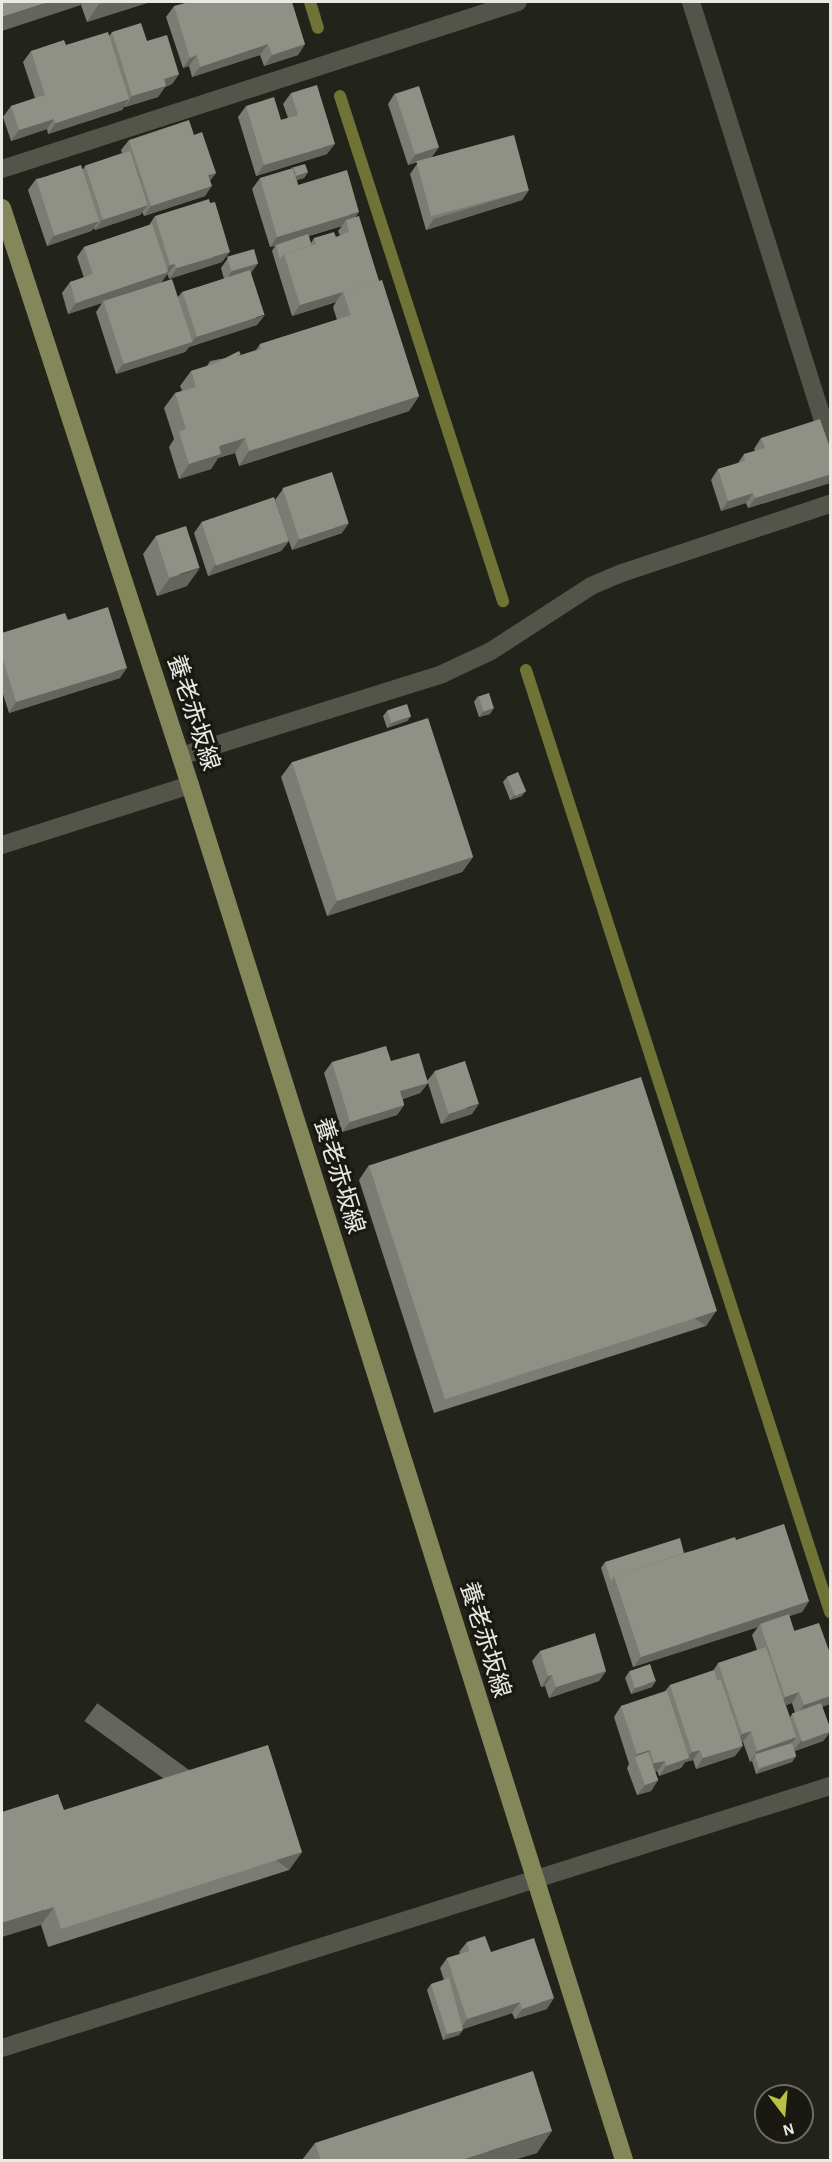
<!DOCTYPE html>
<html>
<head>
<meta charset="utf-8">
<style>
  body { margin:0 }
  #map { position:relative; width:832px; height:2162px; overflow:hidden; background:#22231a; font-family:"Alegreya Sans","Noto Sans JP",sans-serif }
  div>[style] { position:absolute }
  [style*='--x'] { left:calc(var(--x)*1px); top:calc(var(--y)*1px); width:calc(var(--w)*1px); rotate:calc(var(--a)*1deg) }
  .stream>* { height:12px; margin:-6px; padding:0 6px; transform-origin:6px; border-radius:6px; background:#6f7336 }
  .minor>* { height:18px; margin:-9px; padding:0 9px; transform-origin:9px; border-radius:9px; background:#53544a }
  .major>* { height:18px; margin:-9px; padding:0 9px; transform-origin:9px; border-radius:9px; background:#84875a }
  .wall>* { inset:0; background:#7b7c73 }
  .shaded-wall>* { inset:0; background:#64655e; transform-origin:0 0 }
  .building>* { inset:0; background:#8f9086; transform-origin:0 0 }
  span { translate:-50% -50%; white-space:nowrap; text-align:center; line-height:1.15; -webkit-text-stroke:6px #191911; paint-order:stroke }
  .street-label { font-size:24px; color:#e9e9e3 }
  .frame { position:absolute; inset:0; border:3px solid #e9e9e3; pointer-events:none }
  .north { position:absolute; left:754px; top:2084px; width:60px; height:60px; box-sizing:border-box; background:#191911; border:2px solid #6c6c65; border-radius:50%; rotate:164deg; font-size:16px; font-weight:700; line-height:24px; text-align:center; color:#e9e9e3 }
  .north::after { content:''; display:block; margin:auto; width:21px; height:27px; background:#bac045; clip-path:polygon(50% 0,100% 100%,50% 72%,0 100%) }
</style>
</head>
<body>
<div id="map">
  <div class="stream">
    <div style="--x:310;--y:2;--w:27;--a:73"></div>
    <div style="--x:340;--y:96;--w:531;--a:72.11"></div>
    <div style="--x:526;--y:670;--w:990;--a:72.11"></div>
  </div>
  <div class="minor">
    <div style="--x:691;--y:2;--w:463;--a:72.5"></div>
    <div style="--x:2;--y:169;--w:542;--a:-17.93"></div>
    <div style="--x:181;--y:756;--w:274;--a:-17.4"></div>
    <div style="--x:442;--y:674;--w:54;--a:-25.1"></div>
    <div style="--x:491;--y:651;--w:119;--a:-33"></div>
    <div style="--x:591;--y:586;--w:34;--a:-23"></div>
    <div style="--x:622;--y:573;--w:219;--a:-18.4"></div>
    <div style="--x:2;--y:845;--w:197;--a:-17.7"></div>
    <div style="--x:2;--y:2048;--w:868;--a:-17.56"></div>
  </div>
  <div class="major">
    <div style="--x:2;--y:208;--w:607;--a:71.95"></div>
    <div style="--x:190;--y:785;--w:1442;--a:72.48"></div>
  </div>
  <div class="wall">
    <div style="clip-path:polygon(2px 2px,150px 2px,87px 22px,81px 5px)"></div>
    <div style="clip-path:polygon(174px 6px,305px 44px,298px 55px,264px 66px,260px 55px,192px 77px,189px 66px,183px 68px,166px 17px)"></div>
    <div style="clip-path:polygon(112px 32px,147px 41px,179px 74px,172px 84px,165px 87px,158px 97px,125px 107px,124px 106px,122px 110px,48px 134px,47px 129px,11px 141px,3px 117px,11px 106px,35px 98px,23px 62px,31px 51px,66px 45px,109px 36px)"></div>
    <div style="clip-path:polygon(291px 93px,327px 154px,256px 176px,238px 117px,246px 106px,281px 120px,288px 118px,283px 104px)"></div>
    <div style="clip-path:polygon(395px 93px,439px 147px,431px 158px,408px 165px,388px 104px)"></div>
    <div style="clip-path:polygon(194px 135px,216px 173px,210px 180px,205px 196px,144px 216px,142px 212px,140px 215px,95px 230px,94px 228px,91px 231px,47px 246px,28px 190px,36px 179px,83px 169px,85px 166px,122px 153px,121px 150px,129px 140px)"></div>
    <div style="clip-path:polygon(417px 164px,529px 190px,522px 200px,426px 230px,410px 174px)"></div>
    <div style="clip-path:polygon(evenodd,308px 172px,304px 178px,297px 180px,298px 185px,356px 218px,379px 281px,419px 396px,409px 411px,239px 466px,235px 453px,218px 458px,211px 469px,179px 479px,169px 447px,174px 439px,164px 408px,175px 393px,182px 391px,180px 386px,191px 371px,207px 366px,210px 361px,241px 355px,256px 350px,260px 344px,337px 320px,333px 307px,336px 302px,292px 316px,272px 251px,275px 246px,270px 247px,252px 189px,260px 178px,308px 172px,342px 226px,338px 231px,340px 236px,336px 237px,314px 238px,311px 243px,309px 236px,342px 226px)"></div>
    <div style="clip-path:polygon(155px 216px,222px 262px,169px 279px,168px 275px,166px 275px,161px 283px,178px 297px,182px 292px,224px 279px,221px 268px,228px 258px,258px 263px,251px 273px,257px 325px,189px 347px,185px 352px,116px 374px,96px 312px,102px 303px,68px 314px,62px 293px,70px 282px,84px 278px,77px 257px,84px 247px,149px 225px)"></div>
    <div style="clip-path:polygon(761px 438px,831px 451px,831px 482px,830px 483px,748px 508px,746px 503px,721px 511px,711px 480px,718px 469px,738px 463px,744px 454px,755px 451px,754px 449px)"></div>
    <div style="clip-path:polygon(283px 489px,342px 533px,292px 550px,275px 500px)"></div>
    <div style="clip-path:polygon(201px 523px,289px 541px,281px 551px,208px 576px,194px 533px)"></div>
    <div style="clip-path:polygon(156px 536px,187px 586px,157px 596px,143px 554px)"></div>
    <div style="clip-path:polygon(68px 620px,120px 678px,9px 713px,2px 691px,2px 633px)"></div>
    <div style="clip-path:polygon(478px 696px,490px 714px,479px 717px,474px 702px)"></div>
    <div style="clip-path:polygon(387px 711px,411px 716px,407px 721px,387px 728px,383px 716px)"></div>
    <div style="clip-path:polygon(292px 762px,473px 857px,462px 872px,327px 916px,281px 777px)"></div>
    <div style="clip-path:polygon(507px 777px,522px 796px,510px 800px,503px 782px)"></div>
    <div style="clip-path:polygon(391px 1061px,427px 1081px,435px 1071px,472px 1114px,441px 1124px,428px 1083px,420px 1093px,403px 1099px,404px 1105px,397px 1115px,342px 1132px,324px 1073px,332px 1062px)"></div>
    <div style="clip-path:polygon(369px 1165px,716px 1311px,706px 1326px,434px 1413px,359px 1180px)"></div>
    <div style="clip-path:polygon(evenodd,736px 1540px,809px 1601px,802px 1612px,789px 1616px,831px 1731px,823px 1741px,795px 1751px,796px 1756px,792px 1762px,756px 1774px,752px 1761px,750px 1762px,743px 1742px,742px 1742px,735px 1756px,696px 1769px,693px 1760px,685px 1762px,681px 1768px,659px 1776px,657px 1771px,655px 1772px,658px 1780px,651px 1791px,637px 1795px,627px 1768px,629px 1764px,614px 1717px,621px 1706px,665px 1691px,670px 1685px,713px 1671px,718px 1663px,757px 1650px,752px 1635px,758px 1627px,633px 1667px,601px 1568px,605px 1562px,684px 1553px,736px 1540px,792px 1703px,795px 1713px,792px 1714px,790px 1717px,786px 1705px,792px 1703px)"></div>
    <div style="clip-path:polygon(540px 1651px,606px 1671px,599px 1681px,549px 1698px,545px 1686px,541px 1687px,532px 1661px)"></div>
    <div style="clip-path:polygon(629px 1672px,652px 1687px,631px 1694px,625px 1678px)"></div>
    <div style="clip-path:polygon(64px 1810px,302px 1852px,289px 1870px,48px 1947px,41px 1925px)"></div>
    <div style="clip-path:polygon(467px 1942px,491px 1952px,547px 2009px,515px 2019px,512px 2013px,463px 2029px,459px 2035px,443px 2040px,427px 1990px,431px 1984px,444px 1980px,440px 1968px,447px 1958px,460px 1954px,459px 1952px)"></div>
    <div style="clip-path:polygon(315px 2143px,537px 2153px,513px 2160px,302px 2160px)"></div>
  </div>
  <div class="shaded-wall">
    <div style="clip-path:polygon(49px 2px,84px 2px,81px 5px,2px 31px,2px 17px)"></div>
    <div style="clip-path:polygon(107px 2px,150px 2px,87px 22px,99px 4px)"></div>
    <div style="clip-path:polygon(268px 44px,260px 55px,192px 77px,200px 67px)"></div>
    <div style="clip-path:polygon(305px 44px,298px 55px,264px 66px,272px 55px)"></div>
    <div style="clip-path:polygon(197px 55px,189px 66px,183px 68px,190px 58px)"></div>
    <div style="clip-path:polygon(179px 74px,172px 84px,165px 87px,158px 97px,125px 107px,132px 96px,164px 79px)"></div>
    <div style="clip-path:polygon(129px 99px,122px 110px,48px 134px,56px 123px)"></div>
    <div style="clip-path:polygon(54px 119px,47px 129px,11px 141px,19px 130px)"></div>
    <div style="clip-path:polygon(335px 144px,327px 154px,256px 176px,264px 165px)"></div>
    <div style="clip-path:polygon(439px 147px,431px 158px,408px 165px,415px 155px)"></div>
    <div style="clip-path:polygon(308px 172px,304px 178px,290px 182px,294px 176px)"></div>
    <div style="clip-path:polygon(216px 173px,208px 184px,208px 175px)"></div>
    <div style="clip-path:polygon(212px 186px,205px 196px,144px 216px,151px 206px)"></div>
    <div style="clip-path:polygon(529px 190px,522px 200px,426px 230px,434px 219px)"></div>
    <div style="clip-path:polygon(148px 205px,140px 215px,95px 230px,102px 220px)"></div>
    <div style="clip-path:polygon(359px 212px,352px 223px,346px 220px,342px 226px,270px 247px,277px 237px)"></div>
    <div style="clip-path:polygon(99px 221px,91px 231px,47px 246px,54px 235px)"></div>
    <div style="clip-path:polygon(230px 252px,222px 262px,169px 279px,177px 268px)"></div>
    <div style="clip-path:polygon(258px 263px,250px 274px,225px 282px,232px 271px)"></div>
    <div style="clip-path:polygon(175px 264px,161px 283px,103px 301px,102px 303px,68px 314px,76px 303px,165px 273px,170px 265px)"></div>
    <div style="clip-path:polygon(379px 281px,343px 292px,336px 302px,292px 316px,300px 305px)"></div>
    <div style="clip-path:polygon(265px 315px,257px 325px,189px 347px,185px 352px,116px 374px,123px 364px,192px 342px,196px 337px)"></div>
    <div style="clip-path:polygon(419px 396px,409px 411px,239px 466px,249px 451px)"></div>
    <div style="clip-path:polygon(245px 438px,235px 453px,218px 458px,211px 469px,179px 479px,189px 464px,219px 446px)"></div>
    <div style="clip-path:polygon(831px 474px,830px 483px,748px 508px,755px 498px)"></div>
    <div style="clip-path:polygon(753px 493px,746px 503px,721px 511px,728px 501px)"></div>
    <div style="clip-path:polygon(349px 523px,342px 533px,292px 550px,299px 539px)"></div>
    <div style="clip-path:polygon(289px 541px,281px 551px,208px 576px,215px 565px)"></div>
    <div style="clip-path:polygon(200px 568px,187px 586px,157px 596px,170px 578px)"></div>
    <div style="clip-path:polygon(127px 668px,120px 678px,9px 713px,16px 702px)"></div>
    <div style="clip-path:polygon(494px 708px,490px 714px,479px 717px,483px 712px)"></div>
    <div style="clip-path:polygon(411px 716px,407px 721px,387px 728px,391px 723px)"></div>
    <div style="clip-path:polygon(526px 791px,522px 796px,510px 800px,514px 795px)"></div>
    <div style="clip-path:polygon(473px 857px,462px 872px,327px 916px,337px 901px)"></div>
    <div style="clip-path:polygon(428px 1083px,420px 1093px,393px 1102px,400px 1091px)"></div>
    <div style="clip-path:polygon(479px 1104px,472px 1114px,441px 1124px,449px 1114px)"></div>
    <div style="clip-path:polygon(404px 1105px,397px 1115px,342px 1132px,350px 1122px)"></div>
    <div style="left:716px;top:1311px;width:18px;height:286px;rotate:124deg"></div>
    <div style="clip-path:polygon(809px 1601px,802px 1612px,760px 1626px,760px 1624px,758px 1627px,633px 1667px,641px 1657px)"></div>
    <div style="clip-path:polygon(606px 1671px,599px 1681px,549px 1698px,556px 1687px)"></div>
    <div style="clip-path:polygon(552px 1675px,545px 1686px,541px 1687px,548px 1676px)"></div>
    <div style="clip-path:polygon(656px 1681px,652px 1687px,631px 1694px,635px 1688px)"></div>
    <div style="clip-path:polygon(799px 1692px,792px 1703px,777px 1708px,785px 1697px)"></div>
    <div style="clip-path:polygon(831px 1696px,831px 1704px,796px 1716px,804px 1705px)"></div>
    <div style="clip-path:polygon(751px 1731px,743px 1742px,735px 1745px,742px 1734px)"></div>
    <div style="clip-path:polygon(831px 1731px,823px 1741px,793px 1751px,801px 1741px)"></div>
    <div style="clip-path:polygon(796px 1737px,789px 1748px,755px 1756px,752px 1761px,750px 1762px,757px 1751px)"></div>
    <div style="clip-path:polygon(743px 1746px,735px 1756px,696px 1769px,703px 1758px)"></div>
    <div style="clip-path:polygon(650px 1750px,642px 1760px,635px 1757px,637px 1754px)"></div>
    <div style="clip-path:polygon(700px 1750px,693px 1760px,685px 1762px,681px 1768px,659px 1776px,666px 1766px,687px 1758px,692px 1752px)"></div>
    <div style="clip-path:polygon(796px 1756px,792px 1762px,756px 1774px,760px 1769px)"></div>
    <div style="clip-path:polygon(665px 1761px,657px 1771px,647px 1774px,654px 1763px)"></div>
    <div style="clip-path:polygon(658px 1780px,651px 1791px,637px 1795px,645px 1785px)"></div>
    <div style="left:302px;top:1852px;width:22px;height:253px;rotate:126deg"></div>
    <div style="clip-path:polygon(54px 1907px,41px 1925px,2px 1937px,2px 1923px)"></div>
    <div style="clip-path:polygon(554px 1998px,547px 2009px,515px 2019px,522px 2009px)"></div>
    <div style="clip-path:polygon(520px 2002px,512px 2013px,460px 2030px,467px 2019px)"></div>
    <div style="clip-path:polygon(463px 2030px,459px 2035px,443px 2040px,447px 2034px)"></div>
    <div style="clip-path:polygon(552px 2131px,537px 2153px,513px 2160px,461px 2160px)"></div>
  </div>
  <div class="building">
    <div style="clip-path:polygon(2px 2px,49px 2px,2px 17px)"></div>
    <div style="clip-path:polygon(189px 2px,292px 2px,305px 44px,272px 55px,268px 44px,200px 67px,197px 55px,190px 58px,174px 6px)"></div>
    <div style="clip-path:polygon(141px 23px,147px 41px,167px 35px,179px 74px,164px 79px,166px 86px,132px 96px,112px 32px)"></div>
    <div style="clip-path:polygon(108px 32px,129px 99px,56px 123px,54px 119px,19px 130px,11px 106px,45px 95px,31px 51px,64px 40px,66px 45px)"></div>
    <div style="clip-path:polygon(317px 85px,335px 144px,264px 165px,246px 106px,274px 97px,281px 120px,298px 115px,291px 93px)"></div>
    <div style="left:419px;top:86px;width:64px;height:25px;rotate:72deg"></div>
    <div style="clip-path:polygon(189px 120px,194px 135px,202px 132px,216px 173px,208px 175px,212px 186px,151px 206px,129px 140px)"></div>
    <div style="left:514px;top:135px;width:57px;height:101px;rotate:75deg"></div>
    <div style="left:130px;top:151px;width:57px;height:47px;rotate:72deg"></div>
    <div style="clip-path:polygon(305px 164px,308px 172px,296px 176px,293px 168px,291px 168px)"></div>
    <div style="left:81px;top:165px;width:59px;height:47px;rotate:72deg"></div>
    <div style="clip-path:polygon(293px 168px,298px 185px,347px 170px,359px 212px,277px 237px,260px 178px)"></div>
    <div style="clip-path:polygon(209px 199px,210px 203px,215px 202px,230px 252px,177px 268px,175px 264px,170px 265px,155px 216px)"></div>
    <div style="clip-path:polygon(359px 216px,379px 281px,300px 305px,284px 254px,316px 244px,314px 238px,334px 232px,336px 237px,349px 232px,346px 220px)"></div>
    <div style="clip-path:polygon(152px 224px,168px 272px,76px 303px,70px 282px,93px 274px,84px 247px)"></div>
    <div style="clip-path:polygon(308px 234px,311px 245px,284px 254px,280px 259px,276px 245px)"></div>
    <div style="left:254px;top:249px;width:15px;height:28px;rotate:74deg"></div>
    <div style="left:250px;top:270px;width:47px;height:71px;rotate:72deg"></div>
    <div style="left:172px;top:279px;width:66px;height:72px;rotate:72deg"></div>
    <div style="clip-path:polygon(382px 280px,419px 396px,249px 451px,245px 438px,219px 446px,221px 454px,189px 464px,179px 432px,186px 429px,175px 393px,196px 387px,191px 371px,261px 349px,260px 344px,351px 315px,343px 292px)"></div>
    <div style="left:239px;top:351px;width:4px;height:31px;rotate:63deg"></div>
    <div style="clip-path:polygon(820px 419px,831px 451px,831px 474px,755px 498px,753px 493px,728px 501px,718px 469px,745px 461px,744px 454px,765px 448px,761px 438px)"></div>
    <div style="left:332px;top:472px;width:54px;height:52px;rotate:72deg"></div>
    <div style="left:274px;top:497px;width:46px;height:77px;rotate:71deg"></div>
    <div style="left:186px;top:526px;width:44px;height:32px;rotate:72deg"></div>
    <div style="clip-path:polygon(108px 607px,127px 668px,16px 702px,2px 656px,2px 633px,65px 613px,68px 620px)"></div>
    <div style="left:489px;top:693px;width:16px;height:11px;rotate:72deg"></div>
    <div style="left:407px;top:704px;width:13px;height:21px;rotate:72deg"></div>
    <div style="left:428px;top:718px;width:146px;height:143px;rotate:72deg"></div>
    <div style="left:518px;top:772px;width:21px;height:12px;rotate:67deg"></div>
    <div style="clip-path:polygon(386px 1046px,391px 1061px,419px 1053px,428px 1083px,400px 1091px,404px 1105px,350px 1122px,332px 1062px)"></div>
    <div style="left:465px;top:1061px;width:45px;height:32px;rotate:72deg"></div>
    <div style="left:641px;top:1077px;width:246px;height:286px;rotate:72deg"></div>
    <div style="clip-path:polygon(784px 1524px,809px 1601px,641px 1657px,614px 1576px,735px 1537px,736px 1540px)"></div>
    <div style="clip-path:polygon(680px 1538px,684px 1553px,614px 1576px,611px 1581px,605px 1562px)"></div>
    <div style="clip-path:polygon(789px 1614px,794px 1631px,819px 1623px,831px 1656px,831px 1696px,804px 1705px,799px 1692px,785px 1697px,760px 1624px)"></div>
    <div style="clip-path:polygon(595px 1633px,606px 1671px,556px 1687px,552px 1675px,548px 1676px,540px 1651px)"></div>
    <div style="clip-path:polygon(766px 1647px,796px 1737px,757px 1751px,751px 1731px,742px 1734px,718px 1663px)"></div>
    <div style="left:650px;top:1664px;width:18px;height:22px;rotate:71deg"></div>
    <div style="clip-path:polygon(714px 1670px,717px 1680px,721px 1680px,743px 1746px,703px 1758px,700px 1750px,692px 1752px,670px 1685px)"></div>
    <div style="clip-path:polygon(667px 1691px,689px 1758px,666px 1766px,665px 1761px,654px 1763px,650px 1750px,637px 1754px,621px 1706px)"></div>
    <div style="left:821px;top:1703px;width:30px;height:31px;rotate:70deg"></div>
    <div style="left:792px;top:1743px;width:14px;height:39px;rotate:73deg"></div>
    <div style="clip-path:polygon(268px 1745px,302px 1852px,61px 1929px,54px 1907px,2px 1923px,2px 1812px,58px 1794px,64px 1810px)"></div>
    <div style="left:648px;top:1752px;width:30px;height:14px;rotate:70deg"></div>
    <div style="clip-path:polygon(485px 1936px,491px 1952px,534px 1938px,554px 1998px,522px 2009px,520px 2002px,467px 2019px,447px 1958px,469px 1951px,467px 1942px)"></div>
    <div style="clip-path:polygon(449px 1978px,463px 2030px,447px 2034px,431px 1984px)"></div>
    <div style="clip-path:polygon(533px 2071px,552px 2131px,461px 2160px,321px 2160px,315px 2143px)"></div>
  </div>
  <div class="street-label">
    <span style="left:192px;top:713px;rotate:72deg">養老赤坂線</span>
    <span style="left:338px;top:1176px;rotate:73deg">養老赤坂線</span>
    <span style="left:484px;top:1640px;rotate:73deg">養老赤坂線</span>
  </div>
  <div class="frame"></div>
  <div class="north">N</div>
</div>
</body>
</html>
